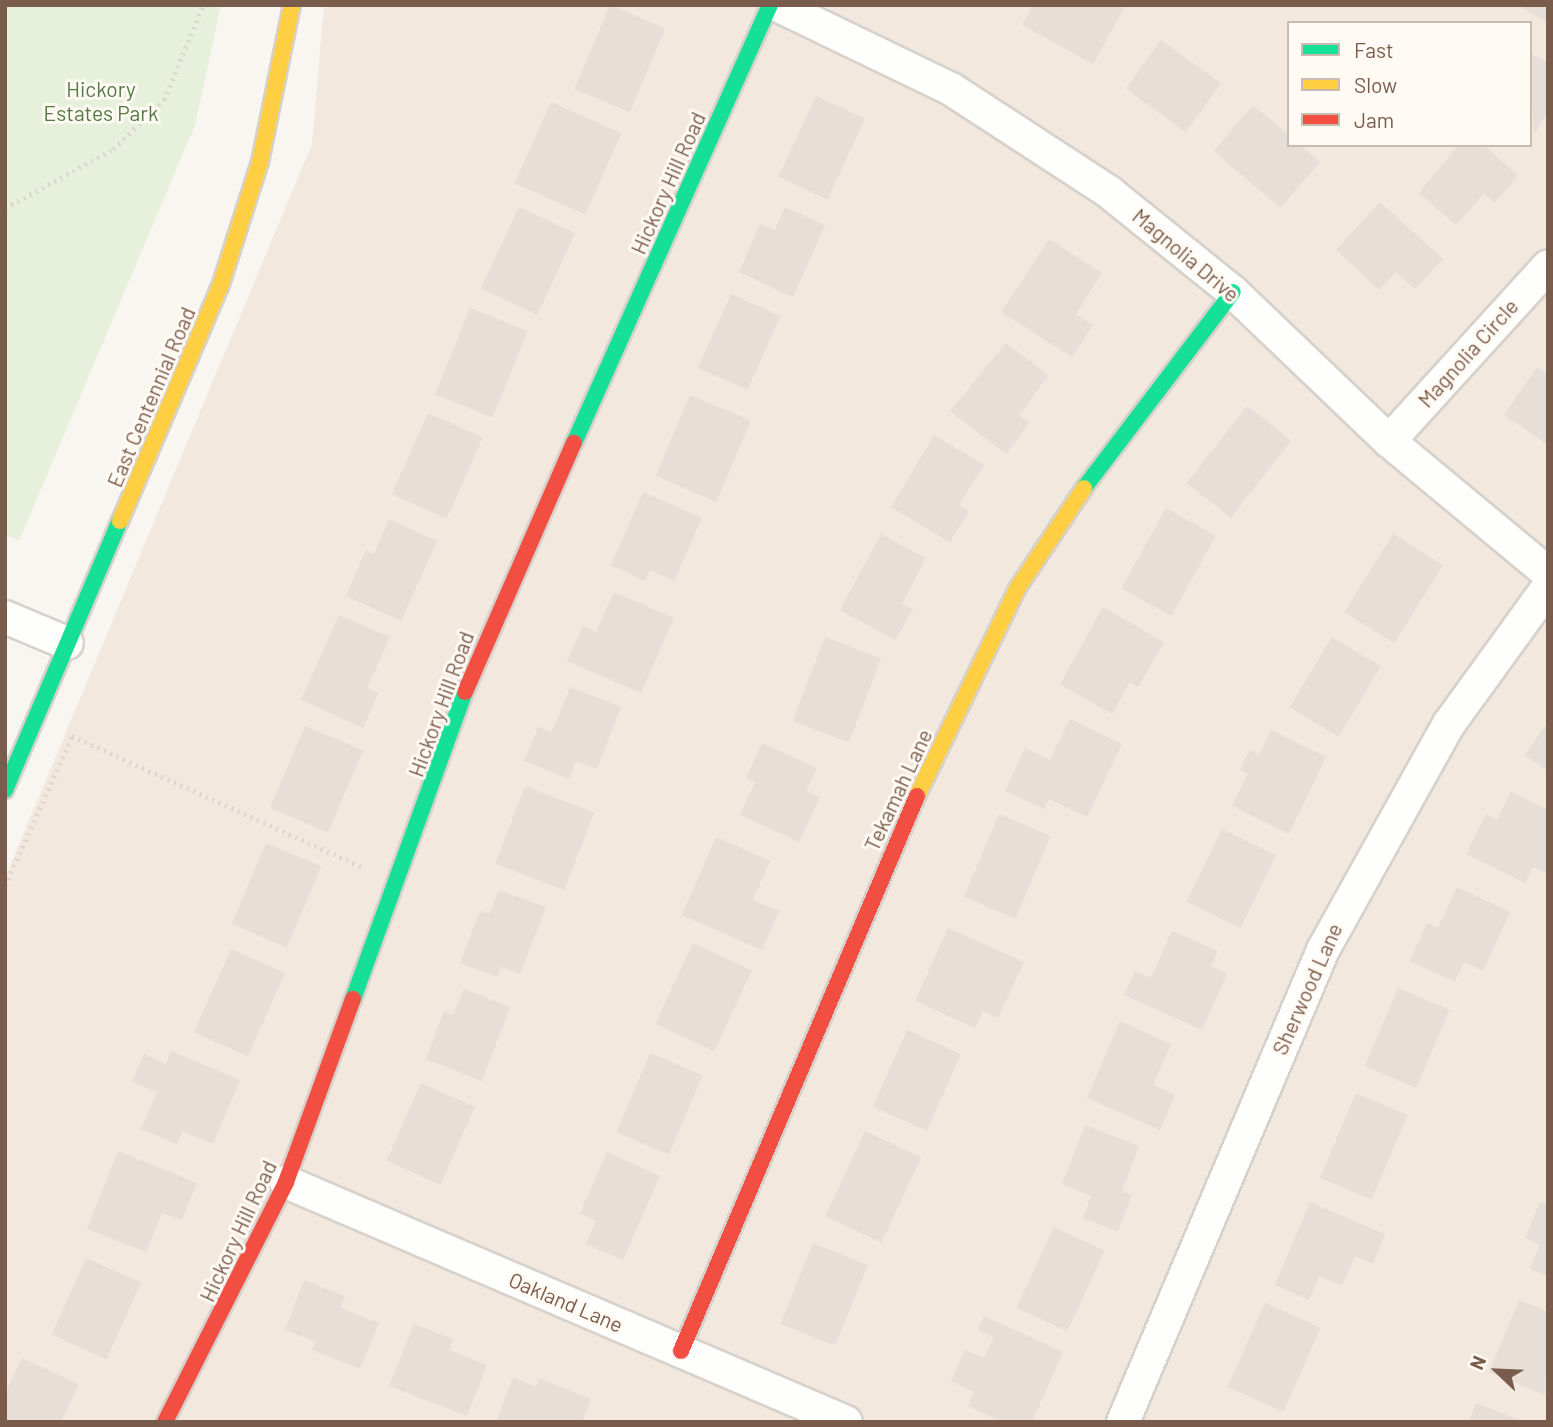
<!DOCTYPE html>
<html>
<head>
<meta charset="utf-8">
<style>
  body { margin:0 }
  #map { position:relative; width:1553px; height:1427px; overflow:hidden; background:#f9f5f0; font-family:Barlow,sans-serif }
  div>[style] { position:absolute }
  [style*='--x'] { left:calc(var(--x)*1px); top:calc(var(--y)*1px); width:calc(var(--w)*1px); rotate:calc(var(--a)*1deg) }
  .residential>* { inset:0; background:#f2e8de }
  .green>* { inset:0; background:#e7f0db }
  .building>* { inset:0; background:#e6ded7; transform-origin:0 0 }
  .path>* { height:4.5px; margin-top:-2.25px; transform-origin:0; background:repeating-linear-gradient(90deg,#dcd5d0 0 2px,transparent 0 7px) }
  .roads { filter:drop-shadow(2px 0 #d7d1cb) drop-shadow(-2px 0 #d7d1cb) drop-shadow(0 2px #d7d1cb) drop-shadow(0 -2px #d7d1cb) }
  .street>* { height:32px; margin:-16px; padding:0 16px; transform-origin:16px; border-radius:16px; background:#fefefd }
  .fast>* { height:16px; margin:-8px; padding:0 8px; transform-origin:8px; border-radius:8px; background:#16e098 }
  .slow>* { height:16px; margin:-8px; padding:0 8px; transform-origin:8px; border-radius:8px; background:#ffcf43 }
  .jam>* { height:16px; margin:-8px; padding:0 8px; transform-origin:8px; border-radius:8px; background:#f24e42 }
  span { translate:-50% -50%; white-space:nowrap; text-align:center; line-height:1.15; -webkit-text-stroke:6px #fffaf3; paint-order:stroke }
  .park-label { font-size:21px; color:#537a41 }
  .street-label { font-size:21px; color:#7a5c4d }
  .frame { position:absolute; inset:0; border:7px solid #7a5c4d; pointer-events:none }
  .legend { position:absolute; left:1287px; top:21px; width:245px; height:126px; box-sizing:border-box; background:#fffaf3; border:2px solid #cabbb1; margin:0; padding:9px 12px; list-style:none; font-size:21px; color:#7a5c4d }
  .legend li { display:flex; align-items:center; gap:14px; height:35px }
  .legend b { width:35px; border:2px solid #cabbb1 }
  .north { position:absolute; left:1462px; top:1336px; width:70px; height:70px; -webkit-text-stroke:5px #fffaf3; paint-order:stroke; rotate:293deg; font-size:19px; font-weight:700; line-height:28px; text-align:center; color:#7a5c4d }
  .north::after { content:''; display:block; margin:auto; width:24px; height:32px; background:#7a5c4d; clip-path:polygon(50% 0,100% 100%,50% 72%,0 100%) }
</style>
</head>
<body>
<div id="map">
  <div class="residential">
    <div style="clip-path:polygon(evenodd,324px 5px,1548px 5px,1548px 1422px,5px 1422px,5px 878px,312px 144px,324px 5px,1289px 23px,1530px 23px,1530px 145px,1289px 145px,1289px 23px)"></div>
  </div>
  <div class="green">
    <div style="clip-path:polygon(5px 5px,221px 5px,195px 125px,19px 541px,5px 535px)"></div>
  </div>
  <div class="building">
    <div style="left:610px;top:5px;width:60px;height:91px;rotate:23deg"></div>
    <div style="clip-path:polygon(1033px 5px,1126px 5px,1093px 64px,1022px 25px)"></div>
    <div style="clip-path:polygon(1517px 5px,1548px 5px,1548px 23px)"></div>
    <div style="left:1161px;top:40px;width:74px;height:60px;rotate:36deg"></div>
    <div style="clip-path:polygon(1530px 53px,1548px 63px,1548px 111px,1534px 135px)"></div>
    <div style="left:816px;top:96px;width:54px;height:89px;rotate:25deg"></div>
    <div style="left:551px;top:102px;width:77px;height:89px;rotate:24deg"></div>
    <div style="clip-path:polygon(1253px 105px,1289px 135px,1289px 145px,1300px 145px,1320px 162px,1280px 208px,1214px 151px)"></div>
    <div style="clip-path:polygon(1459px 145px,1483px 145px,1518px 175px,1495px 203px,1484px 193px,1456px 225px,1419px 193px)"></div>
    <div style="clip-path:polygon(1380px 202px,1443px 259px,1415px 289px,1396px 272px,1379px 290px,1336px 250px)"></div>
    <div style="left:519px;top:207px;width:62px;height:90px;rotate:25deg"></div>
    <div style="clip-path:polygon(785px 207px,825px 225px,793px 297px,739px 272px,760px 224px,775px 230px)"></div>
    <div style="clip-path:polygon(1049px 239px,1102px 273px,1076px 314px,1093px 325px,1072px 357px,1001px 312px)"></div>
    <div style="left:731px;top:294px;width:54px;height:81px;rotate:24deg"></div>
    <div style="left:470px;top:308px;width:62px;height:93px;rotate:22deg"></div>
    <div style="clip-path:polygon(1006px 343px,1049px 375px,1019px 415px,1029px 423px,1006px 454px,950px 411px)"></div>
    <div style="clip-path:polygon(1537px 367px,1548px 375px,1548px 445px,1504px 415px)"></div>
    <div style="left:690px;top:395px;width:66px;height:88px;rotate:23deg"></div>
    <div style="left:1247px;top:406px;width:56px;height:98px;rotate:38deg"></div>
    <div style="left:428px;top:413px;width:60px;height:89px;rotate:24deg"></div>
    <div style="clip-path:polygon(934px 435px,984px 465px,959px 505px,969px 511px,950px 542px,891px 507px)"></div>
    <div style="clip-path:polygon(643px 492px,702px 518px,674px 581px,650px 570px,645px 581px,611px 565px)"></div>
    <div style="left:1166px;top:508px;width:57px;height:92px;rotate:29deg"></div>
    <div style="clip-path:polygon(389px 519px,437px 541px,401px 621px,346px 596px,366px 550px,374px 554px)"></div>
    <div style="clip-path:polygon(881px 534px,926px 558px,902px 604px,913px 609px,895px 640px,840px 610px)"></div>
    <div style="left:1393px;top:534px;width:59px;height:92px;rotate:32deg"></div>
    <div style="clip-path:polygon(614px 592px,674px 618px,641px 693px,567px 661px,583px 626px,596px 632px)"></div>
    <div style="clip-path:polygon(1103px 607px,1164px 642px,1138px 687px,1130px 682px,1112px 714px,1060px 684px)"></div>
    <div style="clip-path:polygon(339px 615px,390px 637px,367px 688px,378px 693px,363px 728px,301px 700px)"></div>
    <div style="left:825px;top:637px;width:60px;height:90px;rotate:21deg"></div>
    <div style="left:1332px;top:637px;width:57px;height:82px;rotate:31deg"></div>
    <div style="clip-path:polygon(570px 687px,621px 707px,597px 769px,576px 761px,569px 779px,524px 761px,538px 727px,552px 732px)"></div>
    <div style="clip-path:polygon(1070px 719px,1122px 744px,1087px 817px,1049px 799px,1044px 809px,1005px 791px,1025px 748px,1050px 760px)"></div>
    <div style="clip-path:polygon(1548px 722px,1548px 771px,1525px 755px)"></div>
    <div style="left:305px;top:726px;width:63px;height:89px;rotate:23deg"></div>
    <div style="clip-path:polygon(1271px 730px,1326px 757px,1289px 834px,1232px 806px,1248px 774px,1240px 770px,1249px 750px,1259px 755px)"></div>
    <div style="clip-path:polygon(762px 743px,817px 768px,806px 791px,820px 797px,799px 842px,740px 815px,755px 782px,746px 778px)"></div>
    <div style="left:525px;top:786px;width:74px;height:83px;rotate:21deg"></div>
    <div style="clip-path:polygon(1511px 792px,1548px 810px,1548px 874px,1533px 867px,1525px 883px,1466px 854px,1486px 814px,1497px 820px)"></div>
    <div style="left:999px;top:814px;width:56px;height:90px;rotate:23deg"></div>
    <div style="left:1222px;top:829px;width:60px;height:81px;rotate:26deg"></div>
    <div style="clip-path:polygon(716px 837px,770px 861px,753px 900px,779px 911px,762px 950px,682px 915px)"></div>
    <div style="left:266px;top:843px;width:60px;height:88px;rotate:23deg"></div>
    <div style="clip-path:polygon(1457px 887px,1510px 912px,1483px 971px,1464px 962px,1455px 982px,1410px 961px,1427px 923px,1438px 928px)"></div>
    <div style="clip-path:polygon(499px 890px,546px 907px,520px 974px,501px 967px,497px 977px,460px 963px,480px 911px,489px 914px)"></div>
    <div style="clip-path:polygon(948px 928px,1024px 962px,998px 1018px,983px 1011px,975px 1028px,915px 1001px)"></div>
    <div style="clip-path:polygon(1172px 931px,1218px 951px,1211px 966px,1227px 974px,1202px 1030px,1124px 995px,1135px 971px,1151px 978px)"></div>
    <div style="left:693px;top:943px;width:65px;height:89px;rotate:25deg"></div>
    <div style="left:231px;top:949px;width:59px;height:91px;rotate:24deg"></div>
    <div style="left:1398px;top:988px;width:56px;height:85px;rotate:23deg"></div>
    <div style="clip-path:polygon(464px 989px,510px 1007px,482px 1081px,426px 1059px,444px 1011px,453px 1015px)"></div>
    <div style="clip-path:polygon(1120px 1021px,1171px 1044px,1153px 1085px,1175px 1095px,1160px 1130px,1087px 1098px)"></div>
    <div style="left:907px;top:1030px;width:59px;height:84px;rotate:24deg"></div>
    <div style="clip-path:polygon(171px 1051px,240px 1080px,213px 1144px,182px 1131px,177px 1144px,141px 1129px,157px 1092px,132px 1082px,144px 1054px,166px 1064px)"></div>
    <div style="left:650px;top:1053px;width:57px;height:86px;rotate:23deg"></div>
    <div style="left:421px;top:1083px;width:59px;height:85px;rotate:24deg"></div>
    <div style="left:1356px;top:1093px;width:56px;height:92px;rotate:23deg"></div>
    <div style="clip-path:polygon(1085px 1125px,1139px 1146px,1122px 1191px,1132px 1195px,1118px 1231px,1083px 1218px,1091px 1196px,1062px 1184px)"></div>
    <div style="left:865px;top:1131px;width:62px;height:94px;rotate:25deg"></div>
    <div style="clip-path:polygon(118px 1151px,197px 1183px,182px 1220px,162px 1213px,146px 1252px,87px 1229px)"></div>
    <div style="clip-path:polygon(607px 1152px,660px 1176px,623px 1260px,586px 1244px,596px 1221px,580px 1213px)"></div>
    <div style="clip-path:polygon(1310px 1202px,1385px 1234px,1373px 1264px,1355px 1256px,1342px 1286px,1319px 1276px,1309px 1300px,1275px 1285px)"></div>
    <div style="clip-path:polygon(1540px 1202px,1548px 1205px,1548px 1276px,1530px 1269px,1540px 1244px,1525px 1238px)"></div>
    <div style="left:1054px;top:1227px;width:56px;height:89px;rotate:25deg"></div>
    <div style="left:813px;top:1243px;width:59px;height:87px;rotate:22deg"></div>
    <div style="left:86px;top:1258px;width:60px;height:84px;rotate:24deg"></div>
    <div style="clip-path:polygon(304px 1280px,345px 1296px,340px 1308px,379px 1323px,360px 1369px,312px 1350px,316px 1342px,285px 1330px)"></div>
    <div style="clip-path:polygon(1519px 1300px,1548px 1312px,1545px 1395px,1489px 1372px)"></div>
    <div style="left:1265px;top:1303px;width:61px;height:92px;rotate:24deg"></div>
    <div style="clip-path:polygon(984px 1316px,1063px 1352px,1032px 1422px,1002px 1422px,968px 1406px,974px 1392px,951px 1381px,965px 1350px,984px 1358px,994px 1337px,978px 1330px)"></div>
    <div style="clip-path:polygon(414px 1324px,453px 1339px,449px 1350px,487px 1365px,467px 1416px,389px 1386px)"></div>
    <div style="clip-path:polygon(22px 1358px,79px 1384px,61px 1422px,5px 1422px,5px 1393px)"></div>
    <div style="clip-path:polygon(513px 1377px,536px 1387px,539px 1378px,591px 1399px,582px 1422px,496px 1422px)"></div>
    <div style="clip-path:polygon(1476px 1403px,1524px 1422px,1469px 1422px)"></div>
  </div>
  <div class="path">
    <div style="--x:5;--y:208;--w:123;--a:-28.6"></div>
    <div style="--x:113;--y:149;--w:71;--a:-43.9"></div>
    <div style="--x:164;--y:100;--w:103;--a:-67.7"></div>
    <div style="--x:5;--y:886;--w:164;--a:-65.9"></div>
    <div style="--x:72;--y:736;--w:321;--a:24.3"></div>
  </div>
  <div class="roads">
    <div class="street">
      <div style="--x:777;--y:5;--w:193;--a:25.8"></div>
      <div style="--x:951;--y:89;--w:189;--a:33.1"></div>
      <div style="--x:1109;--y:192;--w:159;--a:38.9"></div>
      <div style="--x:1233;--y:292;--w:216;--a:43.7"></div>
      <div style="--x:1389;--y:441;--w:207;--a:39.7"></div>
      <div style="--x:1389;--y:441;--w:236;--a:-47.7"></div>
      <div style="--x:5;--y:617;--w:67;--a:22.8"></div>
      <div style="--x:286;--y:1182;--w:609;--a:23.2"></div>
      <div style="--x:1123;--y:1422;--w:513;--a:-67.04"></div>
      <div style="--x:1323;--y:950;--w:259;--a:-60.9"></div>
      <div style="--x:1449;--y:724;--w:169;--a:-54.1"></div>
    </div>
    <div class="fast">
      <div style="--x:574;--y:443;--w:480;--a:-65.9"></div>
      <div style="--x:1084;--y:488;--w:246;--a:-52.8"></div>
      <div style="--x:5;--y:790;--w:293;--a:-66.9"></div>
      <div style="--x:353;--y:999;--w:327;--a:-70"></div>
    </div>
    <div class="slow">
      <div style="--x:120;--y:521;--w:254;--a:-66.9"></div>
      <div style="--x:220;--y:287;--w:131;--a:-72.3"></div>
      <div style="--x:260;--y:162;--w:160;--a:-78.5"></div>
      <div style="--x:917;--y:796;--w:230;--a:-64.2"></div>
      <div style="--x:1017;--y:589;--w:121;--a:-56.4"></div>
    </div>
    <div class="jam">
      <div style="--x:465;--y:692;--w:272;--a:-66.4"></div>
      <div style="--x:681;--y:1351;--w:603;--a:-66.96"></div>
      <div style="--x:165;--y:1422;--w:269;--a:-63.2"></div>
      <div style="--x:286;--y:1182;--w:195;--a:-69.9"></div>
    </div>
  </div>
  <div class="park-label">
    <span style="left:101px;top:101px">Hickory<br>Estates Park</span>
  </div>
  <div class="street-label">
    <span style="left:668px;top:183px;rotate:-66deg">Hickory Hill Road</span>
    <span style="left:1186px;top:255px;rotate:40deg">Magnolia Drive</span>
    <span style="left:1468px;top:353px;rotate:-48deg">Magnolia Circle</span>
    <span style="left:151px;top:397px;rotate:-67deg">East Centennial Road</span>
    <span style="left:441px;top:704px;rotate:-70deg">Hickory Hill Road</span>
    <span style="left:898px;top:790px;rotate:-65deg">Tekamah Lane</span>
    <span style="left:1307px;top:989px;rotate:-66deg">Sherwood Lane</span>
    <span style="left:238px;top:1231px;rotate:-65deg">Hickory Hill Road</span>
    <span style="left:566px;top:1302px;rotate:23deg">Oakland Lane</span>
  </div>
  <div class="frame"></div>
  <ul class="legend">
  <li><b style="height:9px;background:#16e098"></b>Fast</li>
  <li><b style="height:9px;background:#ffcf43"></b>Slow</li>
  <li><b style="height:9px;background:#f24e42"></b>Jam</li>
  </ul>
  <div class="north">N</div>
</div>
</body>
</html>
